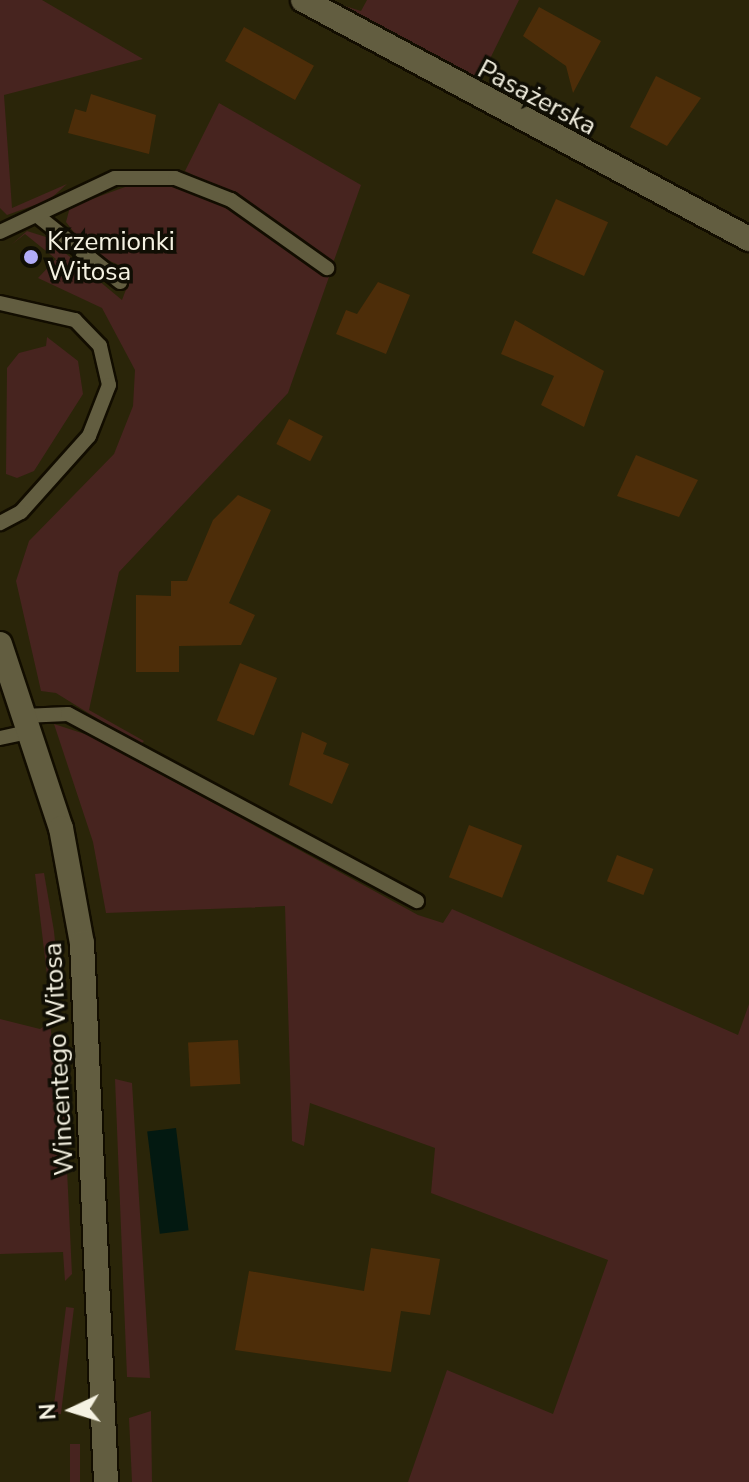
<!DOCTYPE html>
<html>
<head>
<meta charset="utf-8">
<style>
  body { margin:0 }
  #map { position:relative; width:749px; height:1482px; overflow:hidden; background:#2a2509; font-family:"Nunito Sans",sans-serif }
  div>[style] { position:absolute }
  [style*='--x'] { left:calc(var(--x)*1px); top:calc(var(--y)*1px); width:calc(var(--w)*1px); rotate:calc(var(--a)*1deg) }
  .green>* { inset:0; background:#47241f; transform-origin:0 0 }
  .water>* { inset:0; background:#031911; transform-origin:0 0 }
  .building>* { inset:0; background:#4d2d09; transform-origin:0 0 }
  .roads { filter:drop-shadow(2px 0 #120d00) drop-shadow(-2px 0 #120d00) drop-shadow(0 2px #120d00) drop-shadow(0 -2px #120d00) }
  .lane>* { height:14px; margin:-7px; padding:0 7px; transform-origin:7px; border-radius:7px; background:#625d40 }
  .street>* { height:24px; margin:-12px; padding:0 12px; transform-origin:12px; border-radius:12px; background:#625d40 }
  .secondary>* { height:24px; margin:-12px; padding:0 12px; transform-origin:12px; border-radius:12px; background:#625d40 }
  .dots>* { width:22px; height:22px; translate:-50% -50%; box-sizing:border-box; border:4px solid #100e04; border-radius:50% }
  span { translate:-50% -50%; white-space:nowrap; text-align:center; line-height:1.15; -webkit-text-stroke:7px #100e04; paint-order:stroke }
  .street-label { font-size:26px; color:#f5f2e2 }
  .poi-label { font-size:26px; color:#f5f2e2 }
  .left { translate:0 -50%; text-align:left }
  .north { position:absolute; left:32px; top:1370px; width:80px; height:80px; -webkit-text-stroke:6px #100e04; paint-order:stroke; rotate:266deg; font-size:22px; font-weight:700; line-height:32px; text-align:center; color:#f5f2e2 }
  .north::after { content:''; display:block; margin:auto; width:28px; height:36px; background:#f5f2e2; clip-path:polygon(50% 0,100% 100%,50% 72%,0 100%) }
</style>
</head>
<body>
<div id="map">
  <div class="green">
    <div style="clip-path:polygon(0 0,42px 0,143px 59px,4px 95px,12px 208px,67px 184px,49px 200px,7px 215px,0 208px)"></div>
    <div style="clip-path:polygon(325px 0,361px 11px,367px 0,519px 0,479px 81px)"></div>
    <div style="clip-path:polygon(219px 103px,361px 185px,332px 266px,249px 203px,185px 171px)"></div>
    <div style="clip-path:polygon(136px 183px,177px 185px,230px 206px,329px 277px,288px 393px,119px 572px,89px 710px,144px 741px,140px 745px,56px 693px,41px 691px,16px 581px,29px 541px,114px 454px,133px 406px,135px 370px,102px 308px,38px 278px,56px 259px,25px 234px,11px 245px,27px 231px,46px 237px,122px 300px,133px 271px,89px 252px,66px 222px,70px 207px)"></div>
    <div style="clip-path:polygon(47px 337px,78px 361px,83px 394px,34px 471px,17px 478px,6px 474px,7px 368px,19px 353px,46px 346px)"></div>
    <div style="clip-path:polygon(54px 724px,91px 736px,418px 915px,443px 923px,452px 909px,738px 1035px,749px 1004px,749px 1482px,408px 1482px,447px 1370px,553px 1414px,608px 1260px,431px 1193px,435px 1148px,310px 1103px,304px 1146px,292px 1141px,285px 906px,106px 913px,93px 842px)"></div>
    <div style="clip-path:polygon(44px 873px,54px 931px,58px 974px,47px 975px,35px 874px)"></div>
    <div style="clip-path:polygon(0 1019px,40px 1029px,50px 1022px,54px 1060px,62px 1065px,72px 1274px,65px 1281px,63px 1252px,0 1254px)"></div>
    <div style="clip-path:polygon(115px 1079px,132px 1083px,150px 1378px,127px 1377px)"></div>
    <div style="left:66px;top:1307px;width:8px;height:107px;rotate:7deg"></div>
    <div style="clip-path:polygon(151px 1411px,152px 1482px,132px 1482px,129px 1418px)"></div>
    <div style="left:70px;top:1444px;width:10px;height:38px"></div>
  </div>
  <div class="water">
    <div style="left:176px;top:1128px;width:103px;height:29px;rotate:83deg"></div>
  </div>
  <div class="building">
    <div style="clip-path:polygon(539px 7px,601px 41px,573px 93px,566px 66px,523px 36px)"></div>
    <div style="left:244px;top:27px;width:80px;height:39px;rotate:29deg"></div>
    <div style="clip-path:polygon(656px 76px,701px 98px,667px 146px,630px 127px)"></div>
    <div style="clip-path:polygon(91px 94px,156px 115px,149px 154px,68px 133px,75px 109px,86px 112px)"></div>
    <div style="left:556px;top:199px;width:57px;height:59px;rotate:24deg"></div>
    <div style="clip-path:polygon(378px 282px,410px 295px,386px 354px,336px 334px,346px 310px,357px 314px)"></div>
    <div style="clip-path:polygon(515px 320px,604px 371px,584px 427px,541px 405px,554px 376px,501px 354px)"></div>
    <div style="left:289px;top:419px;width:38px;height:28px;rotate:27deg"></div>
    <div style="clip-path:polygon(636px 455px,698px 480px,679px 517px,617px 496px)"></div>
    <div style="clip-path:polygon(238px 495px,271px 510px,229px 603px,255px 615px,241px 645px,179px 646px,179px 672px,136px 672px,136px 595px,171px 596px,171px 581px,187px 581px,213px 520px)"></div>
    <div style="left:240px;top:663px;width:40px;height:62px;rotate:22deg"></div>
    <div style="clip-path:polygon(302px 732px,327px 743px,323px 754px,349px 764px,332px 804px,289px 785px)"></div>
    <div style="left:469px;top:825px;width:57px;height:56px;rotate:21deg"></div>
    <div style="left:617px;top:855px;width:39px;height:28px;rotate:21deg"></div>
    <div style="left:238px;top:1040px;width:44px;height:50px;rotate:87deg"></div>
    <div style="clip-path:polygon(371px 1248px,440px 1259px,430px 1315px,401px 1311px,391px 1372px,235px 1350px,249px 1271px,364px 1291px)"></div>
  </div>
  <div class="roads">
    <div class="lane">
      <div style="--x:39;--y:217;--w:104;--a:38.7"></div>
      <div style="--x:0;--y:232;--w:127;--a:-25.2"></div>
      <div style="--x:115;--y:178;--w:60;--a:0"></div>
      <div style="--x:175;--y:178;--w:60;--a:21.4"></div>
      <div style="--x:231;--y:200;--w:118;--a:35.3"></div>
      <div style="--x:0;--y:303;--w:77;--a:12.8"></div>
      <div style="--x:75;--y:320;--w:36;--a:46"></div>
      <div style="--x:100;--y:346;--w:40;--a:77"></div>
      <div style="--x:109;--y:385;--w:55;--a:111.4"></div>
      <div style="--x:89;--y:436;--w:102;--a:131.8"></div>
      <div style="--x:21;--y:512;--w:24;--a:152"></div>
      <div style="--x:23;--y:716;--w:45;--a:-2.5"></div>
      <div style="--x:68;--y:714;--w:396;--a:28.2"></div>
      <div style="--x:0;--y:738;--w:29;--a:-12"></div>
    </div>
    <div class="street">
      <div style="--x:303;--y:0;--w:506;--a:28.19"></div>
    </div>
    <div class="secondary">
      <div style="--x:0;--y:644;--w:194;--a:71.7"></div>
      <div style="--x:61;--y:828;--w:117;--a:79.7"></div>
      <div style="--x:82;--y:943;--w:540;--a:87.45"></div>
    </div>
  </div>
  <div class="dots">
    <div style="left:31px;top:257px;background:#b2adf9"></div>
  </div>
  <div class="street-label">
    <span style="left:537px;top:98px;rotate:28deg">Pasażerska</span>
    <span style="left:59px;top:1059px;rotate:-93deg">Wincentego Witosa</span>
  </div>
  <div class="poi-label">
    <span class="left" style="left:47px;top:257px">Krzemionki<br>Witosa</span>
  </div>
  <div class="north">N</div>
</div>
</body>
</html>
